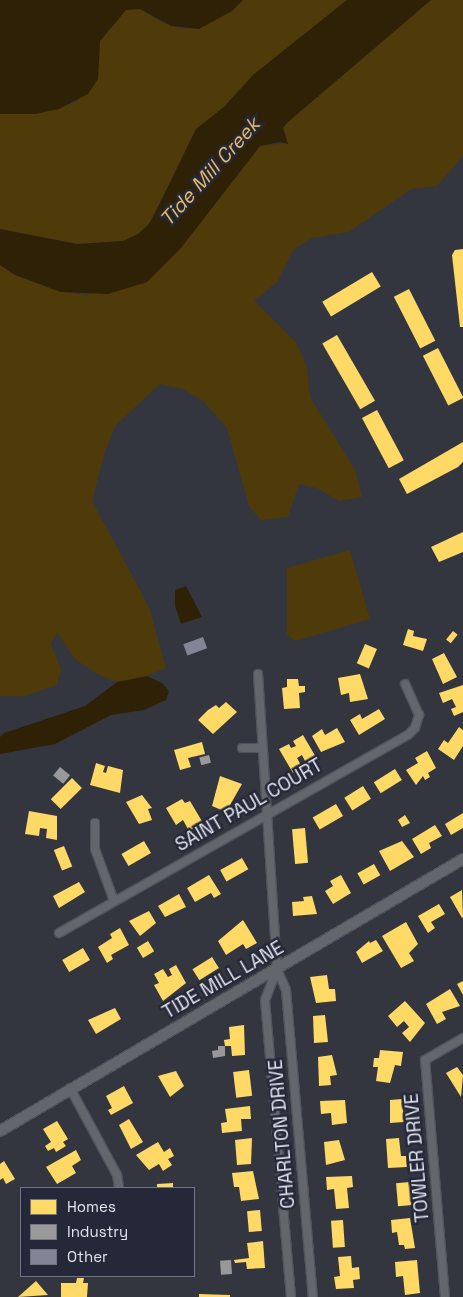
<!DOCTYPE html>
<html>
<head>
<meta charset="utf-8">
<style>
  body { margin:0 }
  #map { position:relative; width:463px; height:1297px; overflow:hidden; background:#34363f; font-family:"Space Grotesk",sans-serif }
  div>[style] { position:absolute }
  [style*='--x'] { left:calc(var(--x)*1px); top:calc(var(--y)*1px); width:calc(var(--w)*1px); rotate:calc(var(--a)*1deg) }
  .green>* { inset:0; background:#4f3a09 }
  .water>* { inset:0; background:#2f2106 }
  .homes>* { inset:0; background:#ffd966; transform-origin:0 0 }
  .industry>* { inset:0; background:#999; transform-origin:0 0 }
  .building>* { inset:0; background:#828595; transform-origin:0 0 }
  .roads { filter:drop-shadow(1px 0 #51535a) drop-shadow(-1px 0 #51535a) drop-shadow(0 1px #51535a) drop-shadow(0 -1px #51535a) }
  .minor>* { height:8px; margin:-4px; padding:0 4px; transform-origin:4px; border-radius:4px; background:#64666e }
  .tertiary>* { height:10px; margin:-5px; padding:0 5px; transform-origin:5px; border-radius:5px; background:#64666e }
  span { translate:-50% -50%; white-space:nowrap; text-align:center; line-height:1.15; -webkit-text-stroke:5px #252838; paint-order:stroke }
  .street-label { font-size:19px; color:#e4e6f1 }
  .water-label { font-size:20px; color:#e9bb61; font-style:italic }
  .legend { position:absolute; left:20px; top:1187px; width:175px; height:90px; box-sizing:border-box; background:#252838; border:1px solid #717482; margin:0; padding:6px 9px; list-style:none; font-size:15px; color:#e4e6f1 }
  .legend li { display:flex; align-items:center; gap:10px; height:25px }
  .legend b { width:25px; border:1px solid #717482 }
</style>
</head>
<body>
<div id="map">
  <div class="green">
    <div style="clip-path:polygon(243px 0,347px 0,253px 75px,224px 107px,196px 129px,158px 207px,149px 224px,138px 234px,123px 241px,77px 244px,0 229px,0 114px,35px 114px,76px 102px,98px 79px,100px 41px,126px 10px,140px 9px,163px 23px,185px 29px,232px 11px)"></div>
    <div style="clip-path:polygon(431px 0,463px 0,463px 156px,437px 186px,411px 189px,349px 232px,312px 238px,294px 249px,277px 282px,254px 301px,296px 342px,307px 367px,310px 397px,355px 470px,362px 497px,339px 501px,317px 488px,299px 484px,288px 517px,261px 520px,249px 506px,227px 428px,203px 401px,183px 389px,160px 384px,116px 425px,105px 451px,92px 501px,149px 607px,166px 668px,137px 680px,117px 682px,95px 673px,75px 659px,57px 632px,51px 644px,61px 669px,57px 685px,25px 696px,0 696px,0 265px,15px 275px,61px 292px,88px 295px,231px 180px,260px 146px,288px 143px,283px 128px,288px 122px)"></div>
    <div style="clip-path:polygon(350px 550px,370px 619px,295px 641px,287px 635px,287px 568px)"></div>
  </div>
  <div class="water">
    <div style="clip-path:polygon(0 0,243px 0,232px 11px,199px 29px,171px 26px,140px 9px,126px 10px,100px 41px,98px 79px,88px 94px,59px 109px,35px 114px,0 114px)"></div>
    <div style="clip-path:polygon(347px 0,431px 0,288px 122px,283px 128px,288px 144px,280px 142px,260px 146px,181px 248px,147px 282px,108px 294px,61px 292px,15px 275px,0 265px,0 229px,77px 244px,123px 241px,138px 234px,149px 224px,158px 207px,196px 129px,224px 107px,253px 75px)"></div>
    <div style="clip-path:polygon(186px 586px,202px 617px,181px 624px,175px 606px,175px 590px)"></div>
    <div style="clip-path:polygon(147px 676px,162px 683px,169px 691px,166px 700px,144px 710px,111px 715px,55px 744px,0 754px,0 737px,4px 733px,85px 706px,117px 682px)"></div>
  </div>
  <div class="homes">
    <div style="clip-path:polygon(463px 249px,463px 327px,460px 327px,452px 255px,455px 250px)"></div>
    <div style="left:372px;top:272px;width:17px;height:58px;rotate:59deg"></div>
    <div style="left:409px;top:289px;width:58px;height:17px;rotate:63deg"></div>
    <div style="left:337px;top:335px;width:76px;height:17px;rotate:60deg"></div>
    <div style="left:438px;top:348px;width:56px;height:17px;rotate:63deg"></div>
    <div style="left:377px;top:410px;width:57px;height:17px;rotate:62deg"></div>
    <div style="clip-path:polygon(463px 442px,463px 462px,458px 467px,407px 494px,399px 479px)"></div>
    <div style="clip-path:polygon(463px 532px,463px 552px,439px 562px,431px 547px)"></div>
    <div style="clip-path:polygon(408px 629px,414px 631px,413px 636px,427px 639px,423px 651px,403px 645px)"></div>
    <div style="left:453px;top:631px;width:6px;height:11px;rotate:39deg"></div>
    <div style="left:365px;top:644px;width:13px;height:21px;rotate:23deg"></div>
    <div style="clip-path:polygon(444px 653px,457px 677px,443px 684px,432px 659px)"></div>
    <div style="clip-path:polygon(360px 674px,368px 699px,350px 702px,349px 693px,341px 695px,338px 678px)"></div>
    <div style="clip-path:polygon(287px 679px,298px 679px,299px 686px,305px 686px,305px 692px,299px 693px,300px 708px,284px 709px,282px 688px,287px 687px)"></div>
    <div style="clip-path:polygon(463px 685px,463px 712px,454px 716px,451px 709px,456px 707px,452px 699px,443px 703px,439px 693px)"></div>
    <div style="clip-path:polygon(226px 702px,237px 712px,213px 734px,198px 720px,208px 710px,216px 705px,219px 708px)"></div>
    <div style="clip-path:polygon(379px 709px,385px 719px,359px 735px,350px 720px,360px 714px,362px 719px)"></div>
    <div style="clip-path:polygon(459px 727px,463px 730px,463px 746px,454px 760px,438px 749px,444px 740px,448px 743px)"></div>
    <div style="clip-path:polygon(337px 728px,345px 742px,321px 752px,312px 736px,322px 729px,325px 735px)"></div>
    <div style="clip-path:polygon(303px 735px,317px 759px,307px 765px,302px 755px,297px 758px,302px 767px,293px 773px,279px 749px,289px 744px,291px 748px,296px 746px,293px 741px)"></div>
    <div style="clip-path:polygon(202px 742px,205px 754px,188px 758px,191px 767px,180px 770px,174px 750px)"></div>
    <div style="clip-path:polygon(427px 751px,436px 768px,428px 773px,430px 777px,425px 780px,423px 776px,416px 785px,406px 770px,418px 763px,415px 758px)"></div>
    <div style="clip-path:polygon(96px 763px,105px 766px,103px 772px,106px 773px,108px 766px,123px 770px,120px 793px,90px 785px)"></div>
    <div style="left:395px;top:769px;width:13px;height:25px;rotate:58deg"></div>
    <div style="clip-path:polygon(220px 776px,242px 784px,226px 812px,212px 806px)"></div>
    <div style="left:72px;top:778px;width:14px;height:30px;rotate:45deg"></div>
    <div style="left:363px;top:786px;width:15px;height:22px;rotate:58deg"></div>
    <div style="clip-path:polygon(142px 795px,152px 808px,148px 809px,152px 820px,139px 824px,126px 802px)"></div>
    <div style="clip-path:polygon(182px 799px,185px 803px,190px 801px,203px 823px,189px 831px,183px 820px,176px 825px,166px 808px)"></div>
    <div style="left:336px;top:804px;width:14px;height:27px;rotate:60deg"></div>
    <div style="clip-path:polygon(29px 811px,57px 816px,57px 840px,46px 838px,47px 829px,40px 828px,39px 836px,25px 834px)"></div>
    <div style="clip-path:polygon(463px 813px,463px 828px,451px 835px,445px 824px)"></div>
    <div style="clip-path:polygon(405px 815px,410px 823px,402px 827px,398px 820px)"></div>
    <div style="clip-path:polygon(435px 825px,442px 836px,429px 843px,431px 848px,421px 854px,412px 839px)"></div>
    <div style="left:305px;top:828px;width:35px;height:13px;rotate:85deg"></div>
    <div style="left:144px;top:841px;width:14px;height:26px;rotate:60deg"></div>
    <div style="clip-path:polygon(402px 841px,414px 857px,390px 871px,379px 851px)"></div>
    <div style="left:64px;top:846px;width:22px;height:11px;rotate:68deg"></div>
    <div style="left:242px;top:858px;width:13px;height:25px;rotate:61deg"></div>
    <div style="left:374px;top:864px;width:13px;height:19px;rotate:61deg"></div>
    <div style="clip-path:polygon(209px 875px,221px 894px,214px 898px,211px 893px,195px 902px,187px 888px)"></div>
    <div style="clip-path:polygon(341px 875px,351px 893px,333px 904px,325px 891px,333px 886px,330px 881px)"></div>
    <div style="clip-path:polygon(79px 882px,85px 892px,59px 908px,53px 896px)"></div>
    <div style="clip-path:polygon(462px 890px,463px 917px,462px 918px,450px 897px)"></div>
    <div style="clip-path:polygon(179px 894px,186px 907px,165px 917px,158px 906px)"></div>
    <div style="clip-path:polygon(312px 896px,317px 914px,293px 916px,292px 902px,304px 901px,303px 897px)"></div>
    <div style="clip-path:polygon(439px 904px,445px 914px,431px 922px,435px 928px,428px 933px,418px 916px)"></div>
    <div style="clip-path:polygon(149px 911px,156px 923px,140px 936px,129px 921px)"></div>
    <div style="clip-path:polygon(243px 920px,257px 943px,246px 949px,243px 944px,226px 955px,218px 941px)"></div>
    <div style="clip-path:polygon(406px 922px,418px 944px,409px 953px,414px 961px,401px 968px,382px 936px)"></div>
    <div style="clip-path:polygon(120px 928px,129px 945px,111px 955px,113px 959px,107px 963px,98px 947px,112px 938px,110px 934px)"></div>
    <div style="clip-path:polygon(376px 940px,383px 951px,362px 963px,356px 952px,369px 941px,370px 943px)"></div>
    <div style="left:148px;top:941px;width:12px;height:13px;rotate:59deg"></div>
    <div style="left:83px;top:948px;width:14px;height:24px;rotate:60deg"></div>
    <div style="left:212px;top:957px;width:13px;height:23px;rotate:58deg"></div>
    <div style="clip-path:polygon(176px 965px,186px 983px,163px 1001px,154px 985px,159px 983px,154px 974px,163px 969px,168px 977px,172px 975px,169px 969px)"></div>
    <div style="clip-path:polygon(327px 975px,329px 989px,335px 989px,336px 1001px,316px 1003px,310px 977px)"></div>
    <div style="clip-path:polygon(463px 981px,463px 995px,457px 984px)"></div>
    <div style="clip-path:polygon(450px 989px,460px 1006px,442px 1012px,446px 1019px,437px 1024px,426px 1004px)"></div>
    <div style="clip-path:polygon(405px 1001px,425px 1023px,410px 1042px,402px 1033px,409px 1027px,404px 1021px,397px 1027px,388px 1016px)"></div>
    <div style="clip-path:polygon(115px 1008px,121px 1019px,96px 1034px,88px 1020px)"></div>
    <div style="clip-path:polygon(325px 1015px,328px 1042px,314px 1043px,313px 1016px)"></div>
    <div style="clip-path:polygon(244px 1025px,245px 1055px,232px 1056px,231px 1046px,225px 1046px,224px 1040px,230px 1039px,229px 1027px)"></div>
    <div style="clip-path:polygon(380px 1050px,403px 1052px,401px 1066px,395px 1065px,390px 1083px,376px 1081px,378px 1067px,373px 1067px,374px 1058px,379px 1058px)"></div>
    <div style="clip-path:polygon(332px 1055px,337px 1075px,330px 1076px,331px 1085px,319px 1086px,318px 1057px)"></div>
    <div style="clip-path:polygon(457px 1067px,463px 1075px,461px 1097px,446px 1073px)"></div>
    <div style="left:249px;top:1070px;width:26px;height:16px;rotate:83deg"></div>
    <div style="clip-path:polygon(176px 1071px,184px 1086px,170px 1097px,158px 1076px)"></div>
    <div style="clip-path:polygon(124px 1086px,133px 1103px,111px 1115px,108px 1110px,112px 1108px,106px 1096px)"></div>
    <div style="clip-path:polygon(402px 1099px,404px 1122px,390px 1123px,390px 1100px)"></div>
    <div style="clip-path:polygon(345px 1100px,347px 1123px,332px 1125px,331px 1113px,321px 1114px,320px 1101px)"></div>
    <div style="clip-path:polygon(250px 1106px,251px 1119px,241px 1119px,242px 1131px,222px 1133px,221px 1123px,227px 1122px,225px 1109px)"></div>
    <div style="clip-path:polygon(129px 1119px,143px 1142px,131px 1149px,119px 1125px)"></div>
    <div style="clip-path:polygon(57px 1121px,68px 1139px,63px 1142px,66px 1146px,56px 1152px,54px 1148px,48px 1151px,45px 1146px,51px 1142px,43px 1129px)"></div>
    <div style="clip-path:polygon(252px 1138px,251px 1164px,237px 1165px,235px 1140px)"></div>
    <div style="clip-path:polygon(399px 1138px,401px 1156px,406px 1156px,407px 1167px,388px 1168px,386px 1139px)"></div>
    <div style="clip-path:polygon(339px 1140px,345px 1160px,326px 1165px,324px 1142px)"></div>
    <div style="clip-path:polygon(158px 1142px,164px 1152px,170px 1148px,174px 1156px,168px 1159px,172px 1165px,163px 1171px,159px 1164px,149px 1170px,136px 1155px)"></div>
    <div style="clip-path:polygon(76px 1150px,81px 1160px,72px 1166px,76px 1173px,57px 1184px,46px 1167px)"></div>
    <div style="clip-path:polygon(4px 1161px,15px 1179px,6px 1184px,3px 1178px,0 1180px,0 1164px)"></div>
    <div style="clip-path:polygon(253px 1171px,259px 1199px,241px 1201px,239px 1187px,234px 1187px,232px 1173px)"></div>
    <div style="clip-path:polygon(352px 1176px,353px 1187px,347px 1188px,349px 1208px,336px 1209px,334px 1189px,327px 1190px,326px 1177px)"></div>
    <div style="left:410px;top:1182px;width:23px;height:14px;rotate:85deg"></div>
    <div style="clip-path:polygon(173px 1183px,173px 1188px,157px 1188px,157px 1184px)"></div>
    <div style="left:260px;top:1210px;width:21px;height:13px;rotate:85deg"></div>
    <div style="clip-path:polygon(410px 1218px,415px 1248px,405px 1249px,404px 1245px,399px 1245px,397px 1232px,392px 1233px,391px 1220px)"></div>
    <div style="left:343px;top:1220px;width:27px;height:12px;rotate:86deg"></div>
    <div style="clip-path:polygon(263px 1241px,265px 1268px,247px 1269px,246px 1262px,235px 1263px,234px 1260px,249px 1258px,247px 1243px)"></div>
    <div style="clip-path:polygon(351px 1256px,352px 1268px,359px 1267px,360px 1279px,353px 1280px,354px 1288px,336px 1289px,334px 1277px,340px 1276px,338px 1257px)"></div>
    <div style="clip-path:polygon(417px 1260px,420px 1293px,405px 1295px,403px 1276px,396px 1277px,395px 1262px)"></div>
    <div style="clip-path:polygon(77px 1278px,84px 1278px,83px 1283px,88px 1283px,87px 1297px,61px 1297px,61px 1283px,76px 1283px)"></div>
    <div style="clip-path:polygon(36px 1281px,48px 1295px,18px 1297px)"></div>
    <div style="clip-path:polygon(199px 1294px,230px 1295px,230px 1297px,199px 1297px)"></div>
  </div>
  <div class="industry">
    <div style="left:209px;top:755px;width:8px;height:10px;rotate:76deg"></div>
    <div style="left:60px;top:767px;width:13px;height:11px;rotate:39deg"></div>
    <div style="clip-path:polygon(218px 1046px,225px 1046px,225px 1056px,213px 1058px,212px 1051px,218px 1050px)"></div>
    <div style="left:231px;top:1260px;width:14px;height:11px;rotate:86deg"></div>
  </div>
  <div class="building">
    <div style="left:203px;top:637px;width:12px;height:21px;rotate:70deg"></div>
  </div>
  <div class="roads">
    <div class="minor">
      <div style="--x:258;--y:674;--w:296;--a:86.3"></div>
      <div style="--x:277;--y:969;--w:23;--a:67"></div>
      <div style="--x:286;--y:990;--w:308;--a:85"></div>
      <div style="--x:242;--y:748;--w:19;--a:0"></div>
      <div style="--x:95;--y:823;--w:26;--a:90"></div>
      <div style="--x:95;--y:849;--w:55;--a:69.9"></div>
      <div style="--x:59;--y:933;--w:401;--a:-29.6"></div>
      <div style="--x:408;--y:735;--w:10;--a:-45"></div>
      <div style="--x:415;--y:728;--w:14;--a:-73"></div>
      <div style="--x:419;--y:715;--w:34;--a:-114"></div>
      <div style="--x:277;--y:969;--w:33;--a:111"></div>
      <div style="--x:265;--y:1000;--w:298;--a:85"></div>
      <div style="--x:70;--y:1088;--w:99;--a:61.6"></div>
      <div style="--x:117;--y:1175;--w:13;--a:81"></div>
      <div style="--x:445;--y:1297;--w:238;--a:-94.8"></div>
      <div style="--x:425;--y:1060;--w:44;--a:-30.1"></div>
    </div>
    <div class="tertiary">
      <div style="--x:0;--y:1131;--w:537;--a:-30.43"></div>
    </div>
  </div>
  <div class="street-label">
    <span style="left:249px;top:805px;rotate:-30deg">SAINT PAUL COURT</span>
    <span style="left:223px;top:980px;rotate:-30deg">TIDE MILL LANE</span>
    <span style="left:282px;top:1134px;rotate:-95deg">CHARLTON DRIVE</span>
    <span style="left:417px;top:1158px;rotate:-95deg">TOWLER DRIVE</span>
  </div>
  <div class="water-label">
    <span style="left:210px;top:172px;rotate:-48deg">Tide Mill Creek</span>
  </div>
  <ul class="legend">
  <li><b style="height:14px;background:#ffd966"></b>Homes</li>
  <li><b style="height:14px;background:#999"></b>Industry</li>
  <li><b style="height:14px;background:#828595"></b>Other</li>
  </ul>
</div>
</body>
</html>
